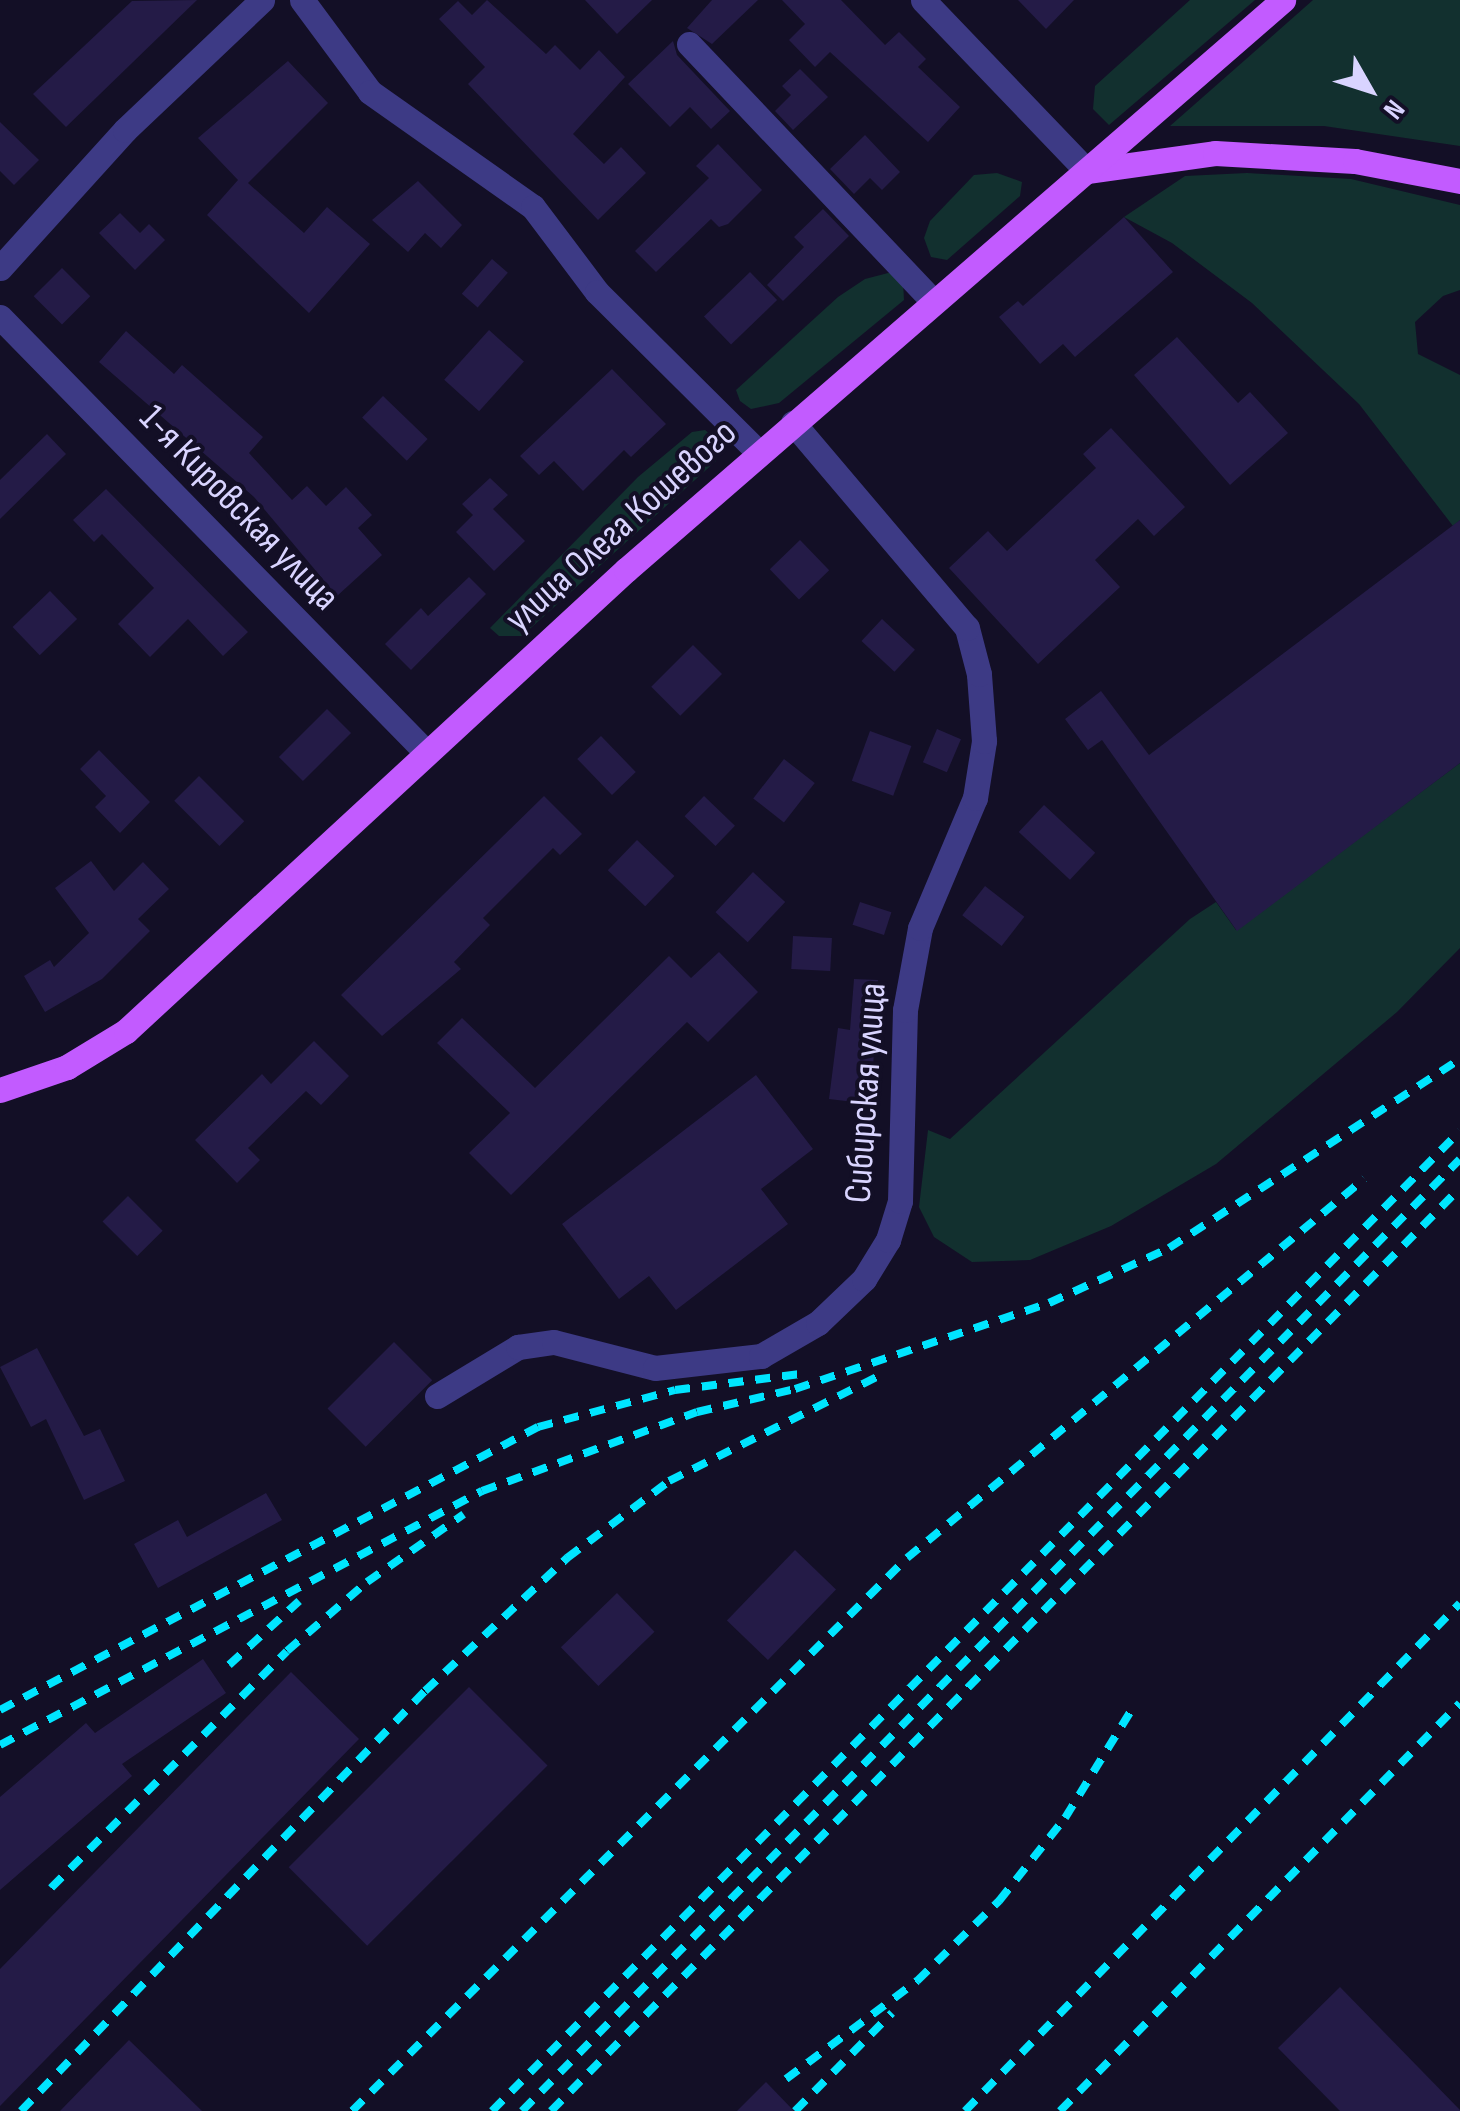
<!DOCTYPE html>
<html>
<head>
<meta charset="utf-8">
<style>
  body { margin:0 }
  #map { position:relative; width:1460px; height:2111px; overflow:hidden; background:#130f26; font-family:"Sofia Sans Condensed",sans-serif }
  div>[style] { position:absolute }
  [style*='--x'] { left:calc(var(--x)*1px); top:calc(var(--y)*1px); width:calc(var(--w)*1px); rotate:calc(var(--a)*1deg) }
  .green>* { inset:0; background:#12302f }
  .building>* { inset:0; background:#241b47; transform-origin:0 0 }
  .minor>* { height:25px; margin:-12.5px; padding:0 12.5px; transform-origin:12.5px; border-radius:12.5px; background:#3d3a85 }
  .primary>* { height:25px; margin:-12.5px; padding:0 12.5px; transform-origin:12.5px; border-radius:12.5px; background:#c25bff }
  .rail>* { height:8px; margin-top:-4px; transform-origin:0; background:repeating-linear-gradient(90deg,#00e5ff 0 15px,transparent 0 27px) }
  span { translate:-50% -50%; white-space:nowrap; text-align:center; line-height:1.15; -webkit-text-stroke:8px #130f26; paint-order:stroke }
  .street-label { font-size:38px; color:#d9d4ff }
  .north { position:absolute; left:1320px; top:40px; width:100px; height:100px; -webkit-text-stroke:8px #130f26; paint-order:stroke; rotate:129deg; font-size:28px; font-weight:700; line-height:40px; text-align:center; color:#d9d4ff }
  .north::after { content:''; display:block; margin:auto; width:35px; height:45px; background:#d9d4ff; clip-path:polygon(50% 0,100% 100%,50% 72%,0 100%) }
</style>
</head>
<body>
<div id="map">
  <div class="green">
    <div style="clip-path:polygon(1190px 0,1255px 0,1109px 125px,1093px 109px,1095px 86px)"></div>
    <div style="clip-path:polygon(1313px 0,1460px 0,1460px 146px,1324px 126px,1170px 126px)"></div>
    <div style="clip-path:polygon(997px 173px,1022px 182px,1020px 196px,947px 260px,931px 257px,924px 238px,930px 221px,974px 175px)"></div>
    <div style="clip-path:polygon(1247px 173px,1351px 179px,1460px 205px,1460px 290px,1443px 296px,1415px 322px,1418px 354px,1460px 375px,1460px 520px,1453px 526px,1359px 404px,1252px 303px,1172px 243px,1124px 217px,1185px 176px)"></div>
    <div style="clip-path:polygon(892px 272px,903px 282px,904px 300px,779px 403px,751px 409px,740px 401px,736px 390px,838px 297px,865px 279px)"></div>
    <div style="clip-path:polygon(705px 430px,719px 442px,716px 461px,522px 636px,499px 636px,490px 628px,638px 477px,692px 432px)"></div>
    <div style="clip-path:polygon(1460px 763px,1460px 948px,1397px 1012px,1216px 1164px,1111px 1226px,1030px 1260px,972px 1262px,934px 1237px,919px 1207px,928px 1130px,950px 1139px,1190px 919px,1216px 902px,1236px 930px)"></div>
  </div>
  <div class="building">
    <div style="clip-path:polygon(197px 0,66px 127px,33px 94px,132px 1px)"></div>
    <div style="clip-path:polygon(487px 0,546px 54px,555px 45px,580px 70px,599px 50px,625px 77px,573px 134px,604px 164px,621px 147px,646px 173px,598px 220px,468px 84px,485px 67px,439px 19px,458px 1px,472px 15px)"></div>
    <div style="clip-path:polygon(585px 0,652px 0,617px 34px)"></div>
    <div style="clip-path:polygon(712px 0,758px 0,712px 44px,687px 28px)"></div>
    <div style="clip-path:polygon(782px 0,841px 0,885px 45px,899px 32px,926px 59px,918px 67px,960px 107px,928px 142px,830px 52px,815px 67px,789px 40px,805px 24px)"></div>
    <div style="clip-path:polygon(1018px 0,1074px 0,1046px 29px)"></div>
    <div style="clip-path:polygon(673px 41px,677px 55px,730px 111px,711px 129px,690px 107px,670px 127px,628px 84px)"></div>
    <div style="clip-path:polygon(288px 61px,328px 103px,248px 183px,304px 233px,327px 207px,370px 244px,309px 313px,207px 215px,238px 180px,198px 138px)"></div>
    <div style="clip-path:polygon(800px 69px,828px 97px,793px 130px,775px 111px,791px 95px,782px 86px)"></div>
    <div style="clip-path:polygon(0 122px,39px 160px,14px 185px,0 171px)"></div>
    <div style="clip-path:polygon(865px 135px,900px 172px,882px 190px,870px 178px,854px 194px,830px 169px)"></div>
    <div style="clip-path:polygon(718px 144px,762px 190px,728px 224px,719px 227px,711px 219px,656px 272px,635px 251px,709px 178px,696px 166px)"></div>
    <div style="clip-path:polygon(418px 181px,462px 225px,441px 248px,425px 233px,408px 252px,372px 220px)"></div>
    <div style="clip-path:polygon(823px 209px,849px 236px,783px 301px,767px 285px,804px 247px,794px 237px)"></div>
    <div style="clip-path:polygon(120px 213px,140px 233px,149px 224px,165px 240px,135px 270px,99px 233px)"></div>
    <div style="clip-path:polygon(1124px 217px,1173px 272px,1075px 357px,1063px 344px,1040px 364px,999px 317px,1018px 301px,1023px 306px)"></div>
    <div style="left:492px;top:259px;width:21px;height:46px;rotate:41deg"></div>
    <div style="left:62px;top:268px;width:40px;height:40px;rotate:45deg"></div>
    <div style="left:750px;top:272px;width:39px;height:64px;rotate:46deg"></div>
    <div style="left:489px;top:330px;width:47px;height:67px;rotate:42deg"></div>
    <div style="clip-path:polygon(126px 331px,174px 374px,182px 365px,263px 437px,249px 453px,292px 500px,307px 486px,326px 506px,346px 487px,372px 515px,358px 528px,382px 555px,337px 596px,254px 497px,99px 362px)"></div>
    <div style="clip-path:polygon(1177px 337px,1238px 403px,1250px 392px,1288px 433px,1230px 485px,1134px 375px)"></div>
    <div style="clip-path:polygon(612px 369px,666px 424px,631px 457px,624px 450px,583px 491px,554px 461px,539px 475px,520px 456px)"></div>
    <div style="left:383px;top:396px;width:62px;height:30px;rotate:44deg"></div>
    <div style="clip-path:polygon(1111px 428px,1185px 507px,1154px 536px,1138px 519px,1095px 560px,1120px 587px,1038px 664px,949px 568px,988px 531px,1007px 551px,1096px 468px,1083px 454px)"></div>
    <div style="clip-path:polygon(47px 434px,66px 454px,0 519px,0 480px)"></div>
    <div style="clip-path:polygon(490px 478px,508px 495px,493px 509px,525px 541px,494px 571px,456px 532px,473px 515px,462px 504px)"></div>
    <div style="clip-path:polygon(106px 489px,248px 632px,223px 656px,188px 619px,150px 657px,118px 624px,154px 588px,102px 534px,94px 542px,73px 520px)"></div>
    <div style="clip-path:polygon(1460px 520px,1460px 763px,1237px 931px,1102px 740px,1088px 750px,1065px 719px,1101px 691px,1149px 755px)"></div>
    <div style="left:800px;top:540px;width:42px;height:42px;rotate:46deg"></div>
    <div style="clip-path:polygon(469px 577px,486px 594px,411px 670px,385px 644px,421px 608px,428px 616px)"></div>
    <div style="left:50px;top:591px;width:39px;height:52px;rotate:46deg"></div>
    <div style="left:882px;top:619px;width:45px;height:30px;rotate:43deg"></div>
    <div style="left:693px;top:645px;width:41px;height:59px;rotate:45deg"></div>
    <div style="left:327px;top:709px;width:34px;height:68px;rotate:45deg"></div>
    <div style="left:937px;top:729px;width:26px;height:36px;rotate:23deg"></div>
    <div style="left:870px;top:731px;width:44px;height:53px;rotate:20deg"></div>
    <div style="left:601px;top:736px;width:50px;height:33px;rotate:46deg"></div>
    <div style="clip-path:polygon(99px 750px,150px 802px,120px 833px,95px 807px,106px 796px,80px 769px)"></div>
    <div style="left:784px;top:759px;width:39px;height:50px;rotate:38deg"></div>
    <div style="left:199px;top:776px;width:64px;height:35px;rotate:45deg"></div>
    <div style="clip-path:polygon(544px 796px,582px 834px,560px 855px,553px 848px,483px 918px,490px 925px,454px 962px,461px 969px,382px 1036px,341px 995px)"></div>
    <div style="left:704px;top:796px;width:43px;height:28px;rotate:44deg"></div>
    <div style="left:1044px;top:805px;width:70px;height:37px;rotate:43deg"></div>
    <div style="left:637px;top:840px;width:52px;height:42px;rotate:44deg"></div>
    <div style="clip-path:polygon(91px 861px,114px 891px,143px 862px,169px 889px,138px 919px,150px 931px,102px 979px,45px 1012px,24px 976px,50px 960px,54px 967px,89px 933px,55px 888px)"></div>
    <div style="left:753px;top:872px;width:44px;height:55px;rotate:43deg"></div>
    <div style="left:985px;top:886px;width:50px;height:37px;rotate:38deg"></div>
    <div style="left:860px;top:902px;width:33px;height:24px;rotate:18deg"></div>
    <div style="left:793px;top:936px;width:39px;height:33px;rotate:3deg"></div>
    <div style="clip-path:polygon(719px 952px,758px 992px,708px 1042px,687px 1022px,511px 1195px,469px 1153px,510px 1113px,437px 1043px,462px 1018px,535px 1088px,669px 956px,691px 978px)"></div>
    <div style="clip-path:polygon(854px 979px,878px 980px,871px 1104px,829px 1099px,838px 1028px,850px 1030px)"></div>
    <div style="clip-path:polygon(314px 1041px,349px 1076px,321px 1105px,306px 1091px,248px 1148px,260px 1160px,237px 1183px,195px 1140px,262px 1074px,271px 1084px)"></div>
    <div style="clip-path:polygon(756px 1075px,813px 1149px,761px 1189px,788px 1224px,676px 1310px,649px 1276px,619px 1299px,562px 1224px)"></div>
    <div style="left:128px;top:1196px;width:49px;height:36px;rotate:45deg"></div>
    <div style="left:394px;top:1342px;width:54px;height:94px;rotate:45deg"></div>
    <div style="clip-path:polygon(37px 1348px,84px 1436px,100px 1429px,125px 1481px,84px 1500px,46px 1419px,31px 1427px,0 1367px)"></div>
    <div style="clip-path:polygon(266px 1493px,282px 1520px,158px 1588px,134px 1544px,178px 1520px,187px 1537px)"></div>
    <div style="left:795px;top:1550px;width:57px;height:98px;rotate:44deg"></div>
    <div style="left:617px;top:1593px;width:54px;height:78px;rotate:46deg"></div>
    <div style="clip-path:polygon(203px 1659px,226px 1693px,122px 1764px,132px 1776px,0 1890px,0 1797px,86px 1723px,95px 1733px)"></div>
    <div style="clip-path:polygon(291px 1672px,359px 1739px,0 2106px,0 1969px)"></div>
    <div style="left:469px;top:1687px;width:111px;height:255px;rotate:45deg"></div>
    <div style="clip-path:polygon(1340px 1987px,1460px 2110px,1460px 2111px,1340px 2111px,1278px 2048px)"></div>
    <div style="clip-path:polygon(129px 2040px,202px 2111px,60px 2111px)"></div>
    <div style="clip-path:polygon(766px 2082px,794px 2111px,737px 2111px)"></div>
  </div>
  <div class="minor">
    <div style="--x:302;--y:0;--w:114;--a:53.5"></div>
    <div style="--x:370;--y:92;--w:199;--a:35.2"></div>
    <div style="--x:533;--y:207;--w:106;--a:53"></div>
    <div style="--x:597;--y:292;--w:228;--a:44.8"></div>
    <div style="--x:923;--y:0;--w:237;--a:46.2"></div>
    <div style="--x:689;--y:44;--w:353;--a:46.5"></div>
    <div style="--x:0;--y:268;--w:186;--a:-47.8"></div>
    <div style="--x:125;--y:130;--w:189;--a:-43.5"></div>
    <div style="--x:0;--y:317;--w:607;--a:45.6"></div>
    <div style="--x:437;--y:1396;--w:95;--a:-31.2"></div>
    <div style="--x:518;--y:1347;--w:36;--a:-8"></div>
    <div style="--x:554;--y:1342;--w:104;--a:14.4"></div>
    <div style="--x:655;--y:1368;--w:107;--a:-6.5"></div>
    <div style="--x:761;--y:1356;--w:66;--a:-30.1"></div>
    <div style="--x:818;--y:1323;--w:64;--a:-43.7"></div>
    <div style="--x:864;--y:1279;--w:46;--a:-58.4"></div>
    <div style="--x:888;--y:1240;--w:41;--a:-72.9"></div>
    <div style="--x:900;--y:1201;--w:191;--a:-88.5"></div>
    <div style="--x:905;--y:1010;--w:83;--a:-79.6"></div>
    <div style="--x:920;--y:928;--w:141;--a:-67.1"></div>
    <div style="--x:975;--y:798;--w:58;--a:-81"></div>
    <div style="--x:984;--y:741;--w:67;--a:-94.3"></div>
    <div style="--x:979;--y:674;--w:48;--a:-104.6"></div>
    <div style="--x:967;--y:628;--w:269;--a:-130.3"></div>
  </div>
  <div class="primary">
    <div style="--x:1087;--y:171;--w:129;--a:-8"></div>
    <div style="--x:1215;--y:153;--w:140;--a:3.3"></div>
    <div style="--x:1355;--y:161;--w:107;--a:10.8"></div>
    <div style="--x:0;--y:1090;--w:71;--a:-18.9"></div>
    <div style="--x:67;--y:1067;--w:69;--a:-31.4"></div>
    <div style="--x:126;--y:1031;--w:680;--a:-42.68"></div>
    <div style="--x:626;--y:570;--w:870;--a:-40.94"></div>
  </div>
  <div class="rail">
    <div style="--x:229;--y:1665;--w:95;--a:-42.4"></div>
    <div style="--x:0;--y:1710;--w:608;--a:-27.75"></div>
    <div style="--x:538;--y:1427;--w:142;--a:-15.1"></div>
    <div style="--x:675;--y:1390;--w:134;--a:-7.3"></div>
    <div style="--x:0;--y:1745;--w:545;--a:-27.79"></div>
    <div style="--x:482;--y:1491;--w:229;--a:-20.2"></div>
    <div style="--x:697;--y:1412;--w:101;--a:-13.2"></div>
    <div style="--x:795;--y:1389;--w:268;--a:-18.7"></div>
    <div style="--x:1049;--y:1303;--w:132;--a:-24.6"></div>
    <div style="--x:1169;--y:1248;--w:347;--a:-33"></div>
    <div style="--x:51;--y:1888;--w:334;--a:-45.1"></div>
    <div style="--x:287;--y:1651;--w:106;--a:-40.8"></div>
    <div style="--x:367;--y:1582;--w:118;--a:-35"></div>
    <div style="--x:786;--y:2079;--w:164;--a:-36.8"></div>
    <div style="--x:917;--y:1981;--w:115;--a:-44.3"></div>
    <div style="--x:999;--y:1901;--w:106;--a:-51.5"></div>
    <div style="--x:1065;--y:1818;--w:132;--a:-58.4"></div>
    <div style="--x:21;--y:2111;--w:583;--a:-46.11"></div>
    <div style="--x:425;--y:1691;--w:195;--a:-43.1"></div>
    <div style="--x:567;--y:1558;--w:128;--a:-37"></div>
    <div style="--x:669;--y:1481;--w:235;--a:-26.6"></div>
    <div style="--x:352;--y:2111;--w:783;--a:-44.9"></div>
    <div style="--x:907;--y:1558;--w:594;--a:-39.67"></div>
    <div style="--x:492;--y:2111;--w:1377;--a:-45.35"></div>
    <div style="--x:522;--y:2111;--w:1336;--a:-45.42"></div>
    <div style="--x:551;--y:2111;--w:1295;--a:-45.44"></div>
    <div style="--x:795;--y:2111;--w:138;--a:-45.3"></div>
    <div style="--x:965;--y:2111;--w:709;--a:-45.74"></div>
    <div style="--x:1060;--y:2111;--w:571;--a:-45.57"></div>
  </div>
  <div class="street-label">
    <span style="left:239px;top:508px;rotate:46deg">1-я Кировская улица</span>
    <span style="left:621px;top:526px;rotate:-42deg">улица Олега Кошевого</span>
    <span style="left:866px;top:1093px;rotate:-86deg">Сибирская улица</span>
  </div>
  <div class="north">N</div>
</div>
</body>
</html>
